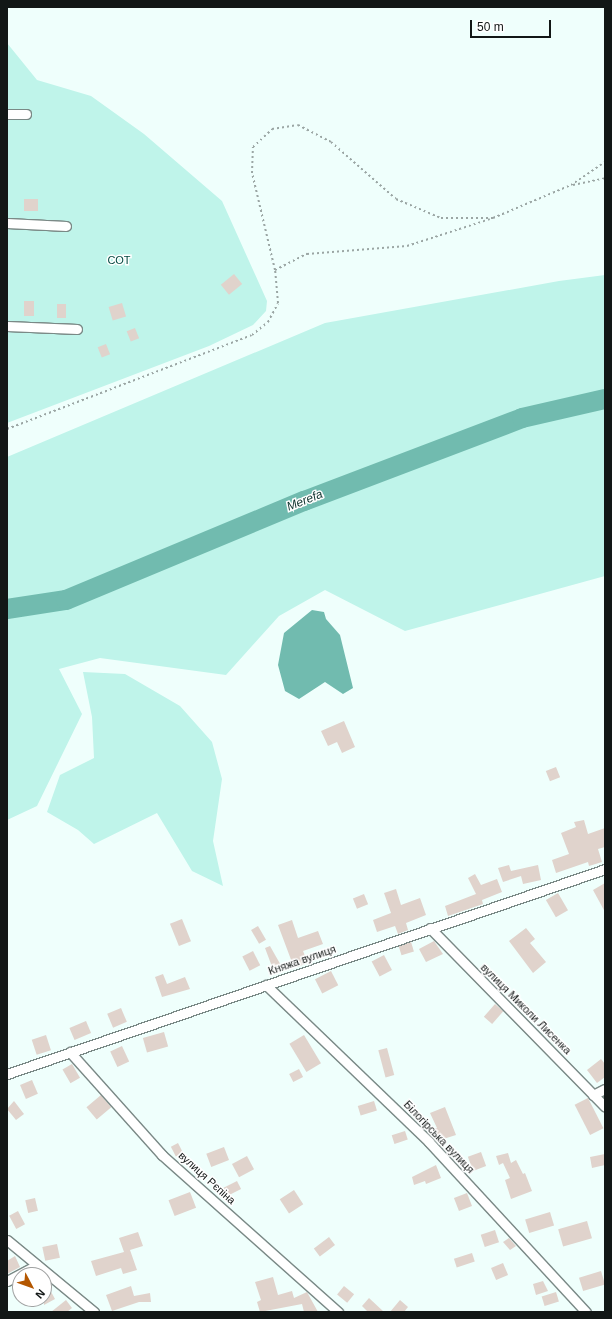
<!DOCTYPE html>
<html>
<head>
<meta charset="utf-8">
<style>
  body { margin:0 }
  #map { position:relative; width:612px; height:1319px; overflow:hidden; background:#effffc; font-family:Helvetica,sans-serif }
  div>[style] { position:absolute }
  [style*='--x'] { left:calc(var(--x)*1px); top:calc(var(--y)*1px); width:calc(var(--w)*1px); rotate:calc(var(--a)*1deg) }
  .green>* { inset:0; background:#bff4ea }
  .water>* { inset:0; background:#71bbaf }
  .river>* { height:20px; margin:-10px; padding:0 10px; transform-origin:10px; border-radius:10px; background:#71bbaf }
  .building>* { inset:0; background:#e0d3cc; transform-origin:0 0 }
  .path>* { height:2px; margin-top:-1px; transform-origin:0; background:repeating-linear-gradient(90deg,#9ba6a4 0 2px,transparent 0 5px) }
  .roads { filter:drop-shadow(1px 0 #7a8986) drop-shadow(-1px 0 #7a8986) drop-shadow(0 1px #7a8986) drop-shadow(0 -1px #7a8986) }
  .minor>* { height:9px; margin:-4.5px; padding:0 4.5px; transform-origin:4.5px; border-radius:4.5px; background:#fff }
  span { translate:-50% -50%; white-space:nowrap; text-align:center; line-height:1.15; -webkit-text-stroke:3px #fff; paint-order:stroke }
  .park-label { font-size:11px; color:#034941 }
  .street-label { font-size:11px; color:#121716 }
  .water-label { font-size:12px; color:#0c312c; font-style:italic }
  .frame { position:absolute; inset:0; border:8px solid #121716; pointer-events:none }
  .north { position:absolute; left:12px; top:1267px; width:40px; height:40px; box-sizing:border-box; background:#fff; border:1px solid #a0a2a2; border-radius:50%; rotate:131deg; font-size:11px; font-weight:700; line-height:16px; text-align:center; color:#121716 }
  .north::after { content:''; display:block; margin:auto; width:14px; height:18px; background:#b45700; clip-path:polygon(50% 0,100% 100%,50% 72%,0 100%) }
  .scale { position:absolute; left:470px; top:20px; width:81px; height:18px; box-sizing:border-box; border:2px solid #121716; border-top:0; padding-left:5px; font-size:12px; line-height:14px; white-space:nowrap; color:#121716; -webkit-text-stroke:3px #fff; paint-order:stroke }
</style>
</head>
<body>
<div id="map">
  <div class="green">
    <div style="clip-path:polygon(7px 43px,37px 80px,91px 96px,144px 134px,222px 201px,267px 301px,266px 311px,253px 325px,209px 346px,7px 423px)"></div>
    <div style="clip-path:polygon(605px 275px,605px 576px,405px 631px,325px 590px,279px 616px,226px 675px,100px 658px,59px 669px,82px 714px,37px 806px,7px 820px,7px 457px,325px 323px,559px 281px)"></div>
    <div style="clip-path:polygon(83px 672px,125px 674px,180px 706px,212px 742px,222px 779px,213px 841px,223px 886px,192px 871px,157px 813px,94px 844px,78px 830px,47px 812px,60px 775px,94px 758px,92px 717px)"></div>
  </div>
  <div class="water">
    <div style="clip-path:polygon(312px 610px,324px 612px,326px 619px,340px 635px,353px 688px,343px 694px,325px 682px,299px 699px,285px 691px,278px 665px,284px 633px)"></div>
  </div>
  <div class="river">
    <div style="--x:7;--y:609;--w:60;--a:-8.7"></div>
    <div style="--x:66;--y:600;--w:258;--a:-22.6"></div>
    <div style="--x:304;--y:501;--w:233;--a:-20.8"></div>
    <div style="--x:522;--y:418;--w:85;--a:-12.9"></div>
  </div>
  <div class="building">
    <div style="left:24px;top:199px;width:14px;height:12px"></div>
    <div style="left:234px;top:274px;width:13px;height:17px;rotate:51deg"></div>
    <div style="left:24px;top:301px;width:10px;height:15px"></div>
    <div style="left:122px;top:303px;width:14px;height:14px;rotate:73deg"></div>
    <div style="left:57px;top:304px;width:9px;height:14px"></div>
    <div style="left:135px;top:328px;width:11px;height:9px;rotate:68deg"></div>
    <div style="left:106px;top:344px;width:11px;height:9px;rotate:68deg"></div>
    <div style="clip-path:polygon(344px 721px,355px 747px,342px 753px,337px 742px,328px 746px,321px 731px)"></div>
    <div style="left:556px;top:767px;width:11px;height:11px;rotate:68deg"></div>
    <div style="clip-path:polygon(584px 820px,588px 834px,605px 828px,605px 847px,598px 849px,602px 862px,589px 866px,588px 862px,556px 873px,552px 860px,569px 854px,561px 833px,576px 827px,574px 822px)"></div>
    <div style="clip-path:polygon(509px 865px,511px 871px,538px 865px,541px 880px,523px 884px,521px 876px,503px 882px,498px 868px)"></div>
    <div style="clip-path:polygon(475px 874px,481px 885px,497px 879px,502px 892px,482px 900px,483px 904px,448px 916px,445px 906px,476px 894px,468px 878px)"></div>
    <div style="clip-path:polygon(605px 883px,605px 912px,593px 890px)"></div>
    <div style="clip-path:polygon(396px 889px,401px 905px,420px 898px,426px 915px,406px 923px,408px 930px,398px 934px,395px 926px,377px 932px,373px 920px,391px 913px,384px 893px)"></div>
    <div style="left:558px;top:893px;width:20px;height:14px;rotate:60deg"></div>
    <div style="left:364px;top:894px;width:11px;height:12px;rotate:68deg"></div>
    <div style="left:182px;top:919px;width:24px;height:13px;rotate:68deg"></div>
    <div style="clip-path:polygon(292px 920px,298px 938px,318px 931px,323px 944px,303px 951px,308px 963px,297px 967px,296px 964px,293px 965px,278px 925px)"></div>
    <div style="left:258px;top:926px;width:16px;height:8px;rotate:60deg"></div>
    <div style="clip-path:polygon(526px 928px,535px 939px,530px 943px,546px 962px,533px 973px,509px 941px)"></div>
    <div style="clip-path:polygon(434px 941px,443px 954px,426px 962px,419px 949px)"></div>
    <div style="left:411px;top:942px;width:10px;height:13px;rotate:73deg"></div>
    <div style="clip-path:polygon(270px 946px,283px 969px,274px 972px,265px 948px)"></div>
    <div style="left:253px;top:951px;width:16px;height:12px;rotate:63deg"></div>
    <div style="left:384px;top:955px;width:17px;height:14px;rotate:62deg"></div>
    <div style="left:331px;top:971px;width:16px;height:18px;rotate:63deg"></div>
    <div style="clip-path:polygon(163px 974px,167px 984px,185px 977px,190px 989px,162px 997px,155px 977px)"></div>
    <div style="left:495px;top:1004px;width:11px;height:17px;rotate:41deg"></div>
    <div style="left:121px;top:1008px;width:15px;height:15px;rotate:67deg"></div>
    <div style="left:86px;top:1021px;width:13px;height:18px;rotate:67deg"></div>
    <div style="left:164px;top:1032px;width:15px;height:22px;rotate:74deg"></div>
    <div style="left:46px;top:1035px;width:16px;height:15px;rotate:72deg"></div>
    <div style="left:304px;top:1035px;width:33px;height:17px;rotate:59deg"></div>
    <div style="left:122px;top:1046px;width:17px;height:13px;rotate:65deg"></div>
    <div style="left:387px;top:1048px;width:28px;height:9px;rotate:75deg"></div>
    <div style="clip-path:polygon(601px 1059px,605px 1064px,605px 1077px,597px 1083px,587px 1070px)"></div>
    <div style="left:72px;top:1064px;width:16px;height:11px;rotate:60deg"></div>
    <div style="left:299px;top:1069px;width:9px;height:11px;rotate:63deg"></div>
    <div style="left:32px;top:1080px;width:15px;height:13px;rotate:67deg"></div>
    <div style="left:101px;top:1095px;width:16px;height:19px;rotate:50deg"></div>
    <div style="left:588px;top:1098px;width:34px;height:15px;rotate:63deg"></div>
    <div style="clip-path:polygon(14px 1101px,24px 1114px,16px 1120px,7px 1109px)"></div>
    <div style="left:374px;top:1101px;width:10px;height:17px;rotate:73deg"></div>
    <div style="clip-path:polygon(445px 1107px,456px 1135px,437px 1141px,433px 1129px,437px 1128px,430px 1113px)"></div>
    <div style="left:405px;top:1131px;width:9px;height:14px;rotate:72deg"></div>
    <div style="left:178px;top:1143px;width:11px;height:8px;rotate:63deg"></div>
    <div style="left:224px;top:1147px;width:14px;height:19px;rotate:69deg"></div>
    <div style="left:481px;top:1152px;width:15px;height:14px;rotate:70deg"></div>
    <div style="clip-path:polygon(508px 1153px,511px 1163px,516px 1160px,523px 1174px,525px 1173px,532px 1191px,511px 1199px,505px 1180px,510px 1178px,503px 1163px,499px 1165px,496px 1156px)"></div>
    <div style="clip-path:polygon(605px 1154px,605px 1165px,592px 1168px,590px 1157px)"></div>
    <div style="left:247px;top:1156px;width:15px;height:17px;rotate:62deg"></div>
    <div style="clip-path:polygon(436px 1165px,441px 1178px,426px 1184px,425px 1181px,414px 1185px,412px 1177px)"></div>
    <div style="left:237px;top:1181px;width:9px;height:15px;rotate:63deg"></div>
    <div style="left:294px;top:1190px;width:17px;height:17px;rotate:57deg"></div>
    <div style="left:190px;top:1192px;width:17px;height:23px;rotate:69deg"></div>
    <div style="left:467px;top:1193px;width:14px;height:14px;rotate:69deg"></div>
    <div style="left:35px;top:1198px;width:13px;height:10px;rotate:77deg"></div>
    <div style="left:18px;top:1211px;width:15px;height:10px;rotate:62deg"></div>
    <div style="left:550px;top:1212px;width:14px;height:26px;rotate:73deg"></div>
    <div style="left:587px;top:1221px;width:18px;height:30px;rotate:74deg"></div>
    <div style="left:495px;top:1230px;width:13px;height:15px;rotate:72deg"></div>
    <div style="clip-path:polygon(138px 1232px,143px 1246px,130px 1250px,137px 1270px,123px 1274px,121px 1268px,96px 1276px,91px 1261px,124px 1252px,119px 1238px)"></div>
    <div style="left:329px;top:1237px;width:10px;height:19px;rotate:53deg"></div>
    <div style="clip-path:polygon(509px 1238px,516px 1246px,510px 1250px,503px 1242px)"></div>
    <div style="left:57px;top:1244px;width:14px;height:15px;rotate:78deg"></div>
    <div style="left:472px;top:1253px;width:9px;height:19px;rotate:72deg"></div>
    <div style="clip-path:polygon(15px 1256px,20px 1267px,7px 1274px,7px 1261px)"></div>
    <div style="left:503px;top:1263px;width:13px;height:13px;rotate:67deg"></div>
    <div style="left:601px;top:1271px;width:14px;height:23px;rotate:73deg"></div>
    <div style="clip-path:polygon(273px 1277px,278px 1295px,292px 1291px,294px 1298px,307px 1292px,318px 1312px,304px 1312px,302px 1304px,260px 1312px,257px 1302px,261px 1300px,255px 1282px)"></div>
    <div style="clip-path:polygon(44px 1279px,55px 1299px,44px 1305px)"></div>
    <div style="clip-path:polygon(543px 1281px,548px 1291px,536px 1295px,533px 1284px)"></div>
    <div style="clip-path:polygon(131px 1286px,134px 1296px,150px 1293px,151px 1302px,139px 1302px,112px 1311px,106px 1295px)"></div>
    <div style="left:344px;top:1286px;width:13px;height:11px;rotate:39deg"></div>
    <div style="left:556px;top:1292px;width:10px;height:15px;rotate:73deg"></div>
    <div style="clip-path:polygon(369px 1298px,384px 1312px,368px 1312px,362px 1306px)"></div>
    <div style="clip-path:polygon(66px 1300px,72px 1308px,67px 1312px,51px 1312px)"></div>
    <div style="clip-path:polygon(400px 1300px,408px 1307px,404px 1312px,390px 1312px)"></div>
  </div>
  <div class="path">
    <div style="--x:573;--y:185;--w:33;--a:-12"></div>
    <div style="--x:275;--y:270;--w:36;--a:-27"></div>
    <div style="--x:307;--y:254;--w:100;--a:-4.6"></div>
    <div style="--x:407;--y:246;--w:87;--a:-18"></div>
    <div style="--x:7;--y:429;--w:262;--a:-21"></div>
    <div style="--x:252;--y:335;--w:21;--a:-39"></div>
    <div style="--x:268;--y:322;--w:21;--a:-62"></div>
    <div style="--x:278;--y:303;--w:33;--a:-95"></div>
    <div style="--x:275;--y:270;--w:100;--a:-103.3"></div>
    <div style="--x:252;--y:173;--w:26;--a:-88"></div>
    <div style="--x:253;--y:147;--w:26;--a:-43"></div>
    <div style="--x:272;--y:129;--w:26;--a:-9"></div>
    <div style="--x:298;--y:125;--w:37;--a:27"></div>
    <div style="--x:331;--y:142;--w:86;--a:41.2"></div>
    <div style="--x:396;--y:199;--w:49;--a:22.9"></div>
    <div style="--x:441;--y:218;--w:52;--a:0"></div>
    <div style="--x:493;--y:218;--w:85;--a:-22.9"></div>
    <div style="--x:571;--y:185;--w:41;--a:-34.1"></div>
  </div>
  <div class="roads">
    <div class="minor">
      <div style="--x:7;--y:114;--w:19;--a:0"></div>
      <div style="--x:7;--y:223;--w:59;--a:2.9"></div>
      <div style="--x:7;--y:326;--w:70;--a:2.5"></div>
      <div style="--x:430;--y:928;--w:250;--a:45.6"></div>
      <div style="--x:266;--y:985;--w:226;--a:43.9"></div>
      <div style="--x:429;--y:1142;--w:231;--a:47.3"></div>
      <div style="--x:70;--y:1052;--w:138;--a:48.2"></div>
      <div style="--x:162;--y:1155;--w:236;--a:41.7"></div>
      <div style="--x:7;--y:1074;--w:632;--a:-18.92"></div>
      <div style="--x:593;--y:1095;--w:13;--a:-27"></div>
      <div style="--x:7;--y:1240;--w:113;--a:39.6"></div>
      <div style="--x:7;--y:1281;--w:34;--a:-28"></div>
    </div>
  </div>
  <div class="park-label">
    <span style="left:119px;top:260px">СОТ</span>
  </div>
  <div class="street-label">
    <span style="left:302px;top:960px;rotate:-19deg">Княжа вулиця</span>
    <span style="left:526px;top:1009px;rotate:45deg">вулиця Миколи Лисенка</span>
    <span style="left:439px;top:1137px;rotate:46deg">Білогірська вулиця</span>
    <span style="left:207px;top:1178px;rotate:42deg">вулиця Рєпіна</span>
  </div>
  <div class="water-label">
    <span style="left:305px;top:501px;rotate:-22deg">Merefa</span>
  </div>
  <div class="frame"></div>
  <div class="north">N</div>
  <div class="scale">50 m</div>
</div>
</body>
</html>
